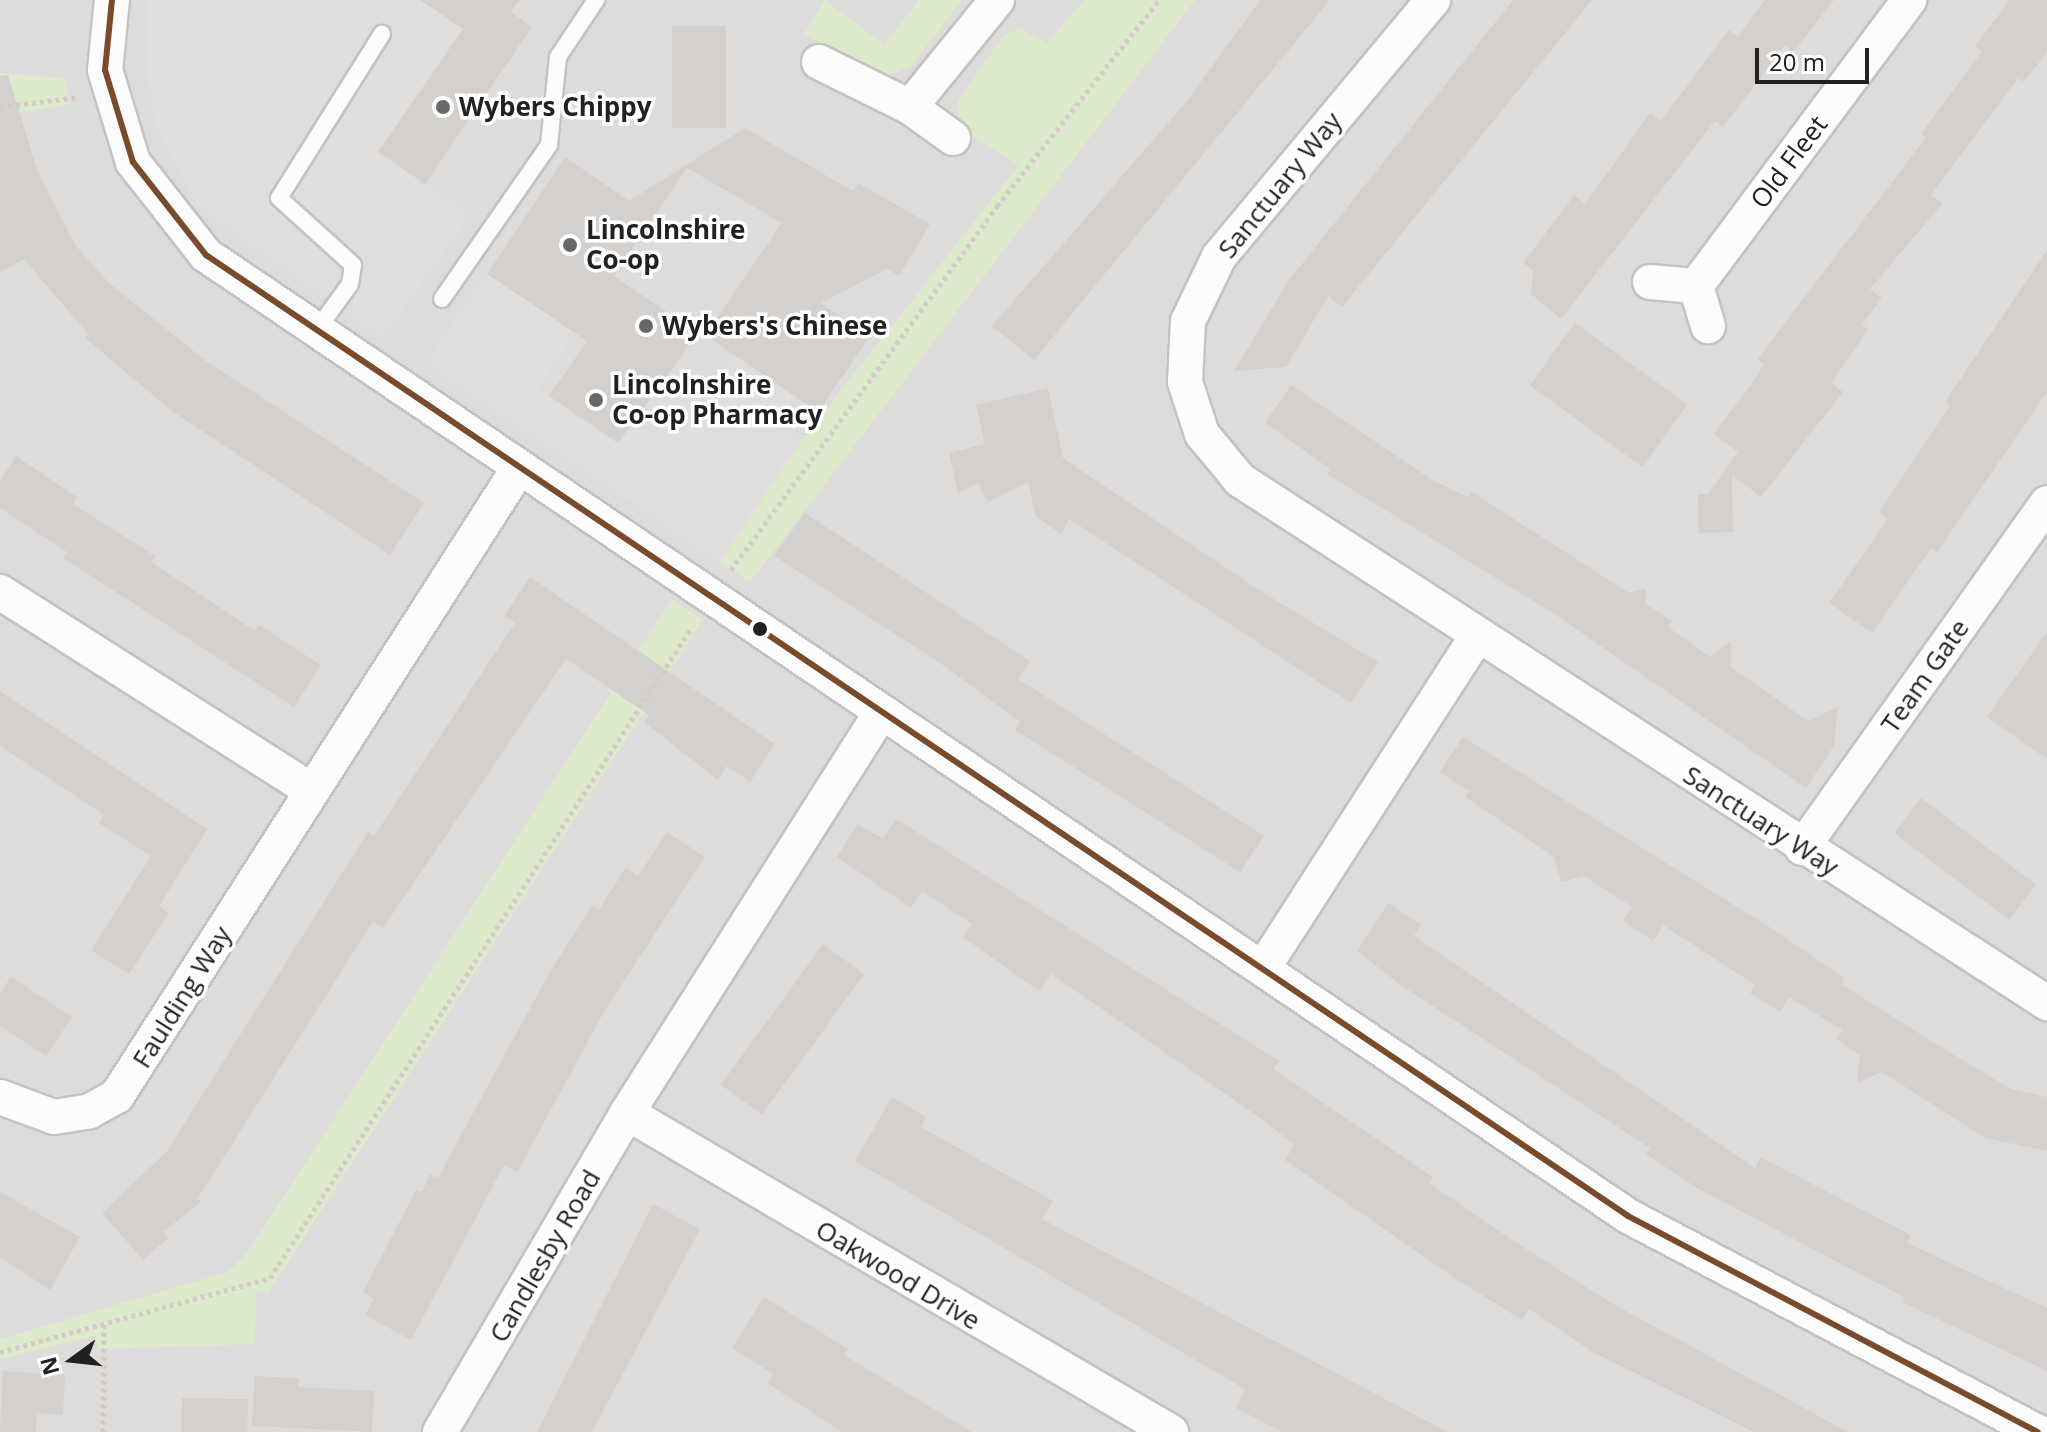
<!DOCTYPE html>
<html>
<head>
<meta charset="utf-8">
<style>
  body { margin:0 }
  #map { position:relative; width:2047px; height:1432px; overflow:hidden; background:#eeecea; font-family:"Open Sans",sans-serif }
  div>[style] { position:absolute }
  [style*='--x'] { left:calc(var(--x)*1px); top:calc(var(--y)*1px); width:calc(var(--w)*1px); rotate:calc(var(--a)*1deg) }
  .residential>* { inset:0; background:#dedcdb; transform-origin:0 0 }
  .grass>* { inset:0; background:#dce9cb }
  .parking>* { inset:0; background:#dfdedd }
  .building>* { inset:0; background:#d3d0ce; transform-origin:0 0 }
  .path>* { height:5px; margin-top:-2.5px; transform-origin:0; background:repeating-linear-gradient(90deg,#d6cac9 0 4px,transparent 0 8px) }
  .roads { filter:drop-shadow(2px 0 #c4c3c2) drop-shadow(-2px 0 #c4c3c2) drop-shadow(0 2px #c4c3c2) drop-shadow(0 -2px #c4c3c2) }
  .service>* { height:16px; margin:-8px; padding:0 8px; transform-origin:8px; border-radius:8px; background:#fcfcfc }
  .minor>* { height:34px; margin:-17px; padding:0 17px; transform-origin:17px; border-radius:17px; background:#fcfcfc }
  .bus-1>* { height:6px; margin:-3px; padding:0 3px; transform-origin:3px; border-radius:3px; background:#7a4b2a }
  .dots>* { width:22px; height:22px; translate:-50% -50%; box-sizing:border-box; border:4px solid #fff; border-radius:50% }
  span { translate:-50% -50%; white-space:nowrap; text-align:center; line-height:1.15; -webkit-text-stroke:7px #fff; paint-order:stroke }
  .poi-label { font-size:26px; color:#212121; font-weight:700 }
  .left { translate:0 -50%; text-align:left }
  .street-label { font-size:26px; color:#212121 }
  .north { position:absolute; left:32px; top:1320px; width:80px; height:80px; -webkit-text-stroke:6px #fff; paint-order:stroke; rotate:255deg; font-size:22px; font-weight:700; line-height:32px; text-align:center; color:#212121 }
  .north::after { content:''; display:block; margin:auto; width:28px; height:36px; background:#212121; clip-path:polygon(50% 0,100% 100%,50% 72%,0 100%) }
  .scale { position:absolute; left:1755px; top:48px; width:114px; height:36px; box-sizing:border-box; border:4px solid #212121; border-top:0; padding-left:10px; font-size:24px; line-height:28px; white-space:nowrap; color:#212121; -webkit-text-stroke:6px #fff; paint-order:stroke }
</style>
</head>
<body>
<div id="map">
  <div class="residential">
    <div style="left:0;top:0;width:2047px;height:1432px"></div>
  </div>
  <div class="grass">
    <div style="clip-path:polygon(825px 0,884px 45px,919px 0,962px 0,911px 66px,886px 77px,804px 34px)"></div>
    <div style="clip-path:polygon(1084px 0,1195px 0,750px 582px,720px 562px,801px 441px,1019px 165px,973px 137px,958px 119px,958px 102px,1003px 36px,1019px 28px,1047px 43px)"></div>
    <div style="clip-path:polygon(0 73px,65px 78px,70px 104px,0 116px)"></div>
    <div style="clip-path:polygon(672px 599px,703px 620px,268px 1293px,256px 1291px,255px 1344px,97px 1349px,96px 1336px,0 1359px,0 1339px,228px 1272px,247px 1253px)"></div>
  </div>
  <div class="parking">
    <div style="clip-path:polygon(147px 0,420px 0,463px 29px,379px 152px,470px 214px,382px 339px,199px 206px,157px 129px,147px 76px)"></div>
    <div style="clip-path:polygon(487px 274px,575px 333px,538px 389px,617px 443px,665px 372px,686px 386px,698px 369px,717px 382px,736px 356px,793px 395px,774px 422px,801px 441px,720px 562px,426px 363px)"></div>
  </div>
  <div class="building">
    <div style="clip-path:polygon(420px 0,520px 0,511px 12px,532px 27px,425px 184px,378px 152px,463px 29px)"></div>
    <div style="clip-path:polygon(1260px 0,1330px 0,1034px 360px,992px 326px,1187px 101px)"></div>
    <div style="clip-path:polygon(1513px 0,1592px 0,1342px 307px,1328px 296px,1286px 367px,1234px 371px,1289px 280px)"></div>
    <div style="clip-path:polygon(1765px 0,1834px 0,1793px 52px,1785px 45px,1723px 127px,1715px 121px,1561px 319px,1531px 294px,1533px 270px,1523px 263px,1574px 195px,1585px 204px,1650px 113px,1661px 121px,1729px 30px,1738px 37px)"></div>
    <div style="clip-path:polygon(2010px 0,2047px 0,2047px 52px,2024px 82px,2018px 78px,1931px 195px,1943px 203px,1870px 289px,1882px 298px,1862px 325px,1868px 330px,1831px 383px,1843px 392px,1761px 497px,1732px 475px,1733px 532px,1699px 533px,1698px 494px,1708px 494px,1738px 452px,1714px 434px,1754px 381px,1764px 364px,1758px 359px,1926px 137px,1921px 134px,1982px 51px,1975px 46px)"></div>
    <div style="left:672px;top:26px;width:54px;height:102px"></div>
    <div style="clip-path:polygon(8px 75px,37px 170px,75px 245px,109px 283px,206px 361px,424px 503px,390px 555px,172px 411px,85px 338px,88px 334px,24px 259px,0 272px,0 76px)"></div>
    <div style="clip-path:polygon(745px 128px,853px 191px,858px 183px,930px 224px,899px 276px,887px 269px,821px 303px,870px 336px,818px 412px,705px 335px,782px 223px,687px 168px,614px 276px,698px 333px,618px 443px,549px 396px,587px 341px,487px 274px,565px 157px,629px 201px)"></div>
    <div style="clip-path:polygon(2047px 250px,2047px 392px,1937px 552px,1931px 548px,1872px 633px,1829px 603px,1888px 519px,1879px 512px,1950px 406px,1945px 402px)"></div>
    <div style="left:1575px;top:323px;width:139px;height:77px;rotate:36deg"></div>
    <div style="clip-path:polygon(1291px 385px,1434px 481px,1468px 497px,1472px 492px,1629px 593px,1645px 588px,1646px 604px,1672px 621px,1668px 627px,1710px 657px,1731px 641px,1731px 667px,1808px 721px,1838px 707px,1834px 746px,1806px 788px,1553px 613px,1327px 474px,1330px 469px,1265px 423px)"></div>
    <div style="clip-path:polygon(1048px 388px,1063px 458px,1259px 590px,1378px 662px,1351px 703px,1069px 519px,1061px 534px,1036px 517px,1028px 482px,988px 502px,978px 483px,958px 493px,949px 453px,985px 444px,976px 405px)"></div>
    <div style="clip-path:polygon(16px 456px,77px 497px,73px 504px,155px 556px,151px 562px,255px 631px,259px 625px,321px 665px,294px 707px,63px 558px,67px 552px,0 508px,0 481px)"></div>
    <div style="clip-path:polygon(805px 513px,1030px 661px,1018px 679px,1264px 836px,1240px 872px,1015px 730px,1020px 722px,940px 663px,774px 556px)"></div>
    <div style="clip-path:polygon(530px 577px,775px 744px,750px 782px,727px 766px,718px 780px,644px 722px,649px 715px,566px 659px,383px 928px,373px 921px,198px 1198px,201px 1202px,163px 1232px,168px 1238px,143px 1260px,102px 1213px,167px 1151px,368px 832px,374px 836px,515px 623px,504px 616px)"></div>
    <div style="clip-path:polygon(2047px 632px,2047px 759px,1987px 717px)"></div>
    <div style="clip-path:polygon(0 691px,207px 829px,159px 906px,169px 913px,129px 974px,91px 950px,151px 856px,99px 823px,104px 815px,0 746px)"></div>
    <div style="clip-path:polygon(1463px 737px,1771px 928px,1844px 978px,1841px 984px,1936px 1044px,2011px 1089px,2047px 1097px,2047px 1151px,1985px 1138px,1882px 1072px,1857px 1083px,1860px 1055px,1836px 1039px,1842px 1030px,1789px 997px,1780px 1012px,1750px 993px,1755px 985px,1663px 925px,1653px 941px,1623px 921px,1632px 907px,1584px 876px,1561px 882px,1554px 857px,1465px 797px,1469px 791px,1440px 772px)"></div>
    <div style="left:1921px;top:798px;width:144px;height:44px;rotate:37deg"></div>
    <div style="clip-path:polygon(896px 819px,1279px 1061px,1273px 1069px,1433px 1177px,1429px 1183px,1512px 1240px,1613px 1304px,1848px 1432px,1754px 1432px,1591px 1351px,1529px 1309px,1522px 1320px,1453px 1277px,1285px 1160px,1294px 1145px,1266px 1122px,1051px 974px,1039px 991px,963px 937px,972px 924px,922px 891px,911px 908px,837px 857px,858px 824px,883px 839px)"></div>
    <div style="clip-path:polygon(667px 832px,705px 857px,605px 1010px,517px 1172px,504px 1165px,411px 1340px,365px 1315px,374px 1298px,363px 1292px,416px 1190px,422px 1192px,430px 1174px,438px 1178px,549px 973px,592px 906px,599px 910px,626px 867px,638px 876px)"></div>
    <div style="clip-path:polygon(1388px 903px,1421px 925px,1414px 936px,1755px 1168px,1760px 1157px,1911px 1235px,1907px 1243px,2047px 1308px,2047px 1371px,1902px 1302px,1904px 1297px,1697px 1188px,1646px 1154px,1650px 1148px,1402px 986px,1357px 951px)"></div>
    <div style="left:823px;top:944px;width:51px;height:174px;rotate:36deg"></div>
    <div style="clip-path:polygon(11px 977px,72px 1017px,46px 1056px,0 1026px,0 993px)"></div>
    <div style="clip-path:polygon(892px 1097px,926px 1117px,921px 1127px,1053px 1201px,1042px 1219px,1448px 1432px,1283px 1432px,1236px 1408px,1245px 1389px,855px 1161px)"></div>
    <div style="clip-path:polygon(0 1192px,80px 1237px,50px 1290px,0 1257px)"></div>
    <div style="clip-path:polygon(653px 1204px,700px 1229px,592px 1432px,537px 1432px)"></div>
    <div style="clip-path:polygon(764px 1297px,848px 1349px,844px 1355px,972px 1432px,842px 1432px,767px 1383px,773px 1374px,732px 1348px)"></div>
    <div style="clip-path:polygon(3px 1371px,65px 1375px,63px 1415px,37px 1413px,36px 1432px,0 1432px)"></div>
    <div style="clip-path:polygon(255px 1376px,299px 1378px,298px 1387px,374px 1391px,372px 1432px,252px 1426px)"></div>
    <div style="left:182px;top:1398px;width:66px;height:34px;rotate:1deg"></div>
  </div>
  <div class="path">
    <div style="--x:0;--y:107;--w:78;--a:-7.4"></div>
    <div style="--x:731;--y:570;--w:451;--a:-53.8"></div>
    <div style="--x:997;--y:206;--w:262;--a:-51.8"></div>
    <div style="--x:0;--y:1352;--w:280;--a:-15.3"></div>
    <div style="--x:270;--y:1278;--w:776;--a:-57.05"></div>
    <div style="--x:103;--y:1432;--w:108;--a:-89.5"></div>
  </div>
  <div class="roads">
    <div class="service">
      <div style="--x:442;--y:299;--w:188;--a:-55.2"></div>
      <div style="--x:549;--y:145;--w:88;--a:-84.2"></div>
      <div style="--x:558;--y:57;--w:69;--a:-56.3"></div>
      <div style="--x:316;--y:331;--w:58;--a:-54.1"></div>
      <div style="--x:350;--y:284;--w:19;--a:-81"></div>
      <div style="--x:353;--y:265;--w:100;--a:-137.8"></div>
      <div style="--x:279;--y:198;--w:194;--a:-57.9"></div>
    </div>
    <div class="minor">
      <div style="--x:112;--y:0;--w:70;--a:95.7"></div>
      <div style="--x:105;--y:70;--w:96;--a:73.1"></div>
      <div style="--x:133;--y:162;--w:118;--a:51.9"></div>
      <div style="--x:206;--y:255;--w:1716;--a:34.05"></div>
      <div style="--x:1628;--y:1216;--w:463;--a:27.8"></div>
      <div style="--x:1433;--y:0;--w:334;--a:129.8"></div>
      <div style="--x:1219;--y:257;--w:71;--a:115.8"></div>
      <div style="--x:1188;--y:321;--w:61;--a:92.8"></div>
      <div style="--x:1185;--y:382;--w:55;--a:71.9"></div>
      <div style="--x:1202;--y:434;--w:60;--a:50.4"></div>
      <div style="--x:1240;--y:480;--w:962;--a:32.95"></div>
      <div style="--x:819;--y:62;--w:102;--a:26.3"></div>
      <div style="--x:910;--y:107;--w:53;--a:35.8"></div>
      <div style="--x:910;--y:107;--w:138;--a:-50.9"></div>
      <div style="--x:1650;--y:282;--w:46;--a:5"></div>
      <div style="--x:1696;--y:286;--w:42;--a:73.3"></div>
      <div style="--x:1696;--y:286;--w:357;--a:-53.3"></div>
      <div style="--x:0;--y:592;--w:369;--a:32.5"></div>
      <div style="--x:1802;--y:848;--w:423;--a:-54.6"></div>
      <div style="--x:1265;--y:965;--w:390;--a:-57.2"></div>
      <div style="--x:0;--y:1097;--w:58;--a:20.3"></div>
      <div style="--x:54;--y:1117;--w:36;--a:-9"></div>
      <div style="--x:90;--y:1111;--w:31;--a:-29"></div>
      <div style="--x:117;--y:1096;--w:746;--a:-57.38"></div>
      <div style="--x:627;--y:1113;--w:631;--a:30.39"></div>
      <div style="--x:440;--y:1432;--w:370;--a:-59.6"></div>
      <div style="--x:627;--y:1113;--w:472;--a:-57.6"></div>
    </div>
  </div>
  <div class="bus-1">
    <div style="--x:112;--y:0;--w:70;--a:95.7"></div>
    <div style="--x:105;--y:70;--w:96;--a:73.1"></div>
    <div style="--x:133;--y:162;--w:118;--a:51.9"></div>
    <div style="--x:206;--y:255;--w:1716;--a:34.05"></div>
    <div style="--x:1628;--y:1216;--w:463;--a:27.8"></div>
  </div>
  <div class="dots">
    <div style="left:443px;top:107px;background:#696867"></div>
    <div style="left:570px;top:245px;background:#696867"></div>
    <div style="left:646px;top:326px;background:#696867"></div>
    <div style="left:596px;top:400px;background:#696867"></div>
    <div style="left:760px;top:629px;background:#212121"></div>
  </div>
  <div class="poi-label">
    <span class="left" style="left:459px;top:107px">Wybers Chippy</span>
    <span class="left" style="left:586px;top:245px">Lincolnshire<br>Co-op</span>
    <span class="left" style="left:662px;top:326px">Wybers's Chinese</span>
    <span class="left" style="left:612px;top:400px">Lincolnshire<br>Co-op Pharmacy</span>
  </div>
  <div class="street-label">
    <span style="left:1789px;top:162px;rotate:-53deg">Old Fleet</span>
    <span style="left:1280px;top:185px;rotate:-51deg">Sanctuary Way</span>
    <span style="left:1925px;top:676px;rotate:-55deg">Team Gate</span>
    <span style="left:1761px;top:821px;rotate:33deg">Sanctuary Way</span>
    <span style="left:182px;top:997px;rotate:-58deg">Faulding Way</span>
    <span style="left:545px;top:1256px;rotate:-60deg">Candlesby Road</span>
    <span style="left:898px;top:1275px;rotate:31deg">Oakwood Drive</span>
  </div>
  <div class="north">N</div>
  <div class="scale">20 m</div>
</div>
</body>
</html>
